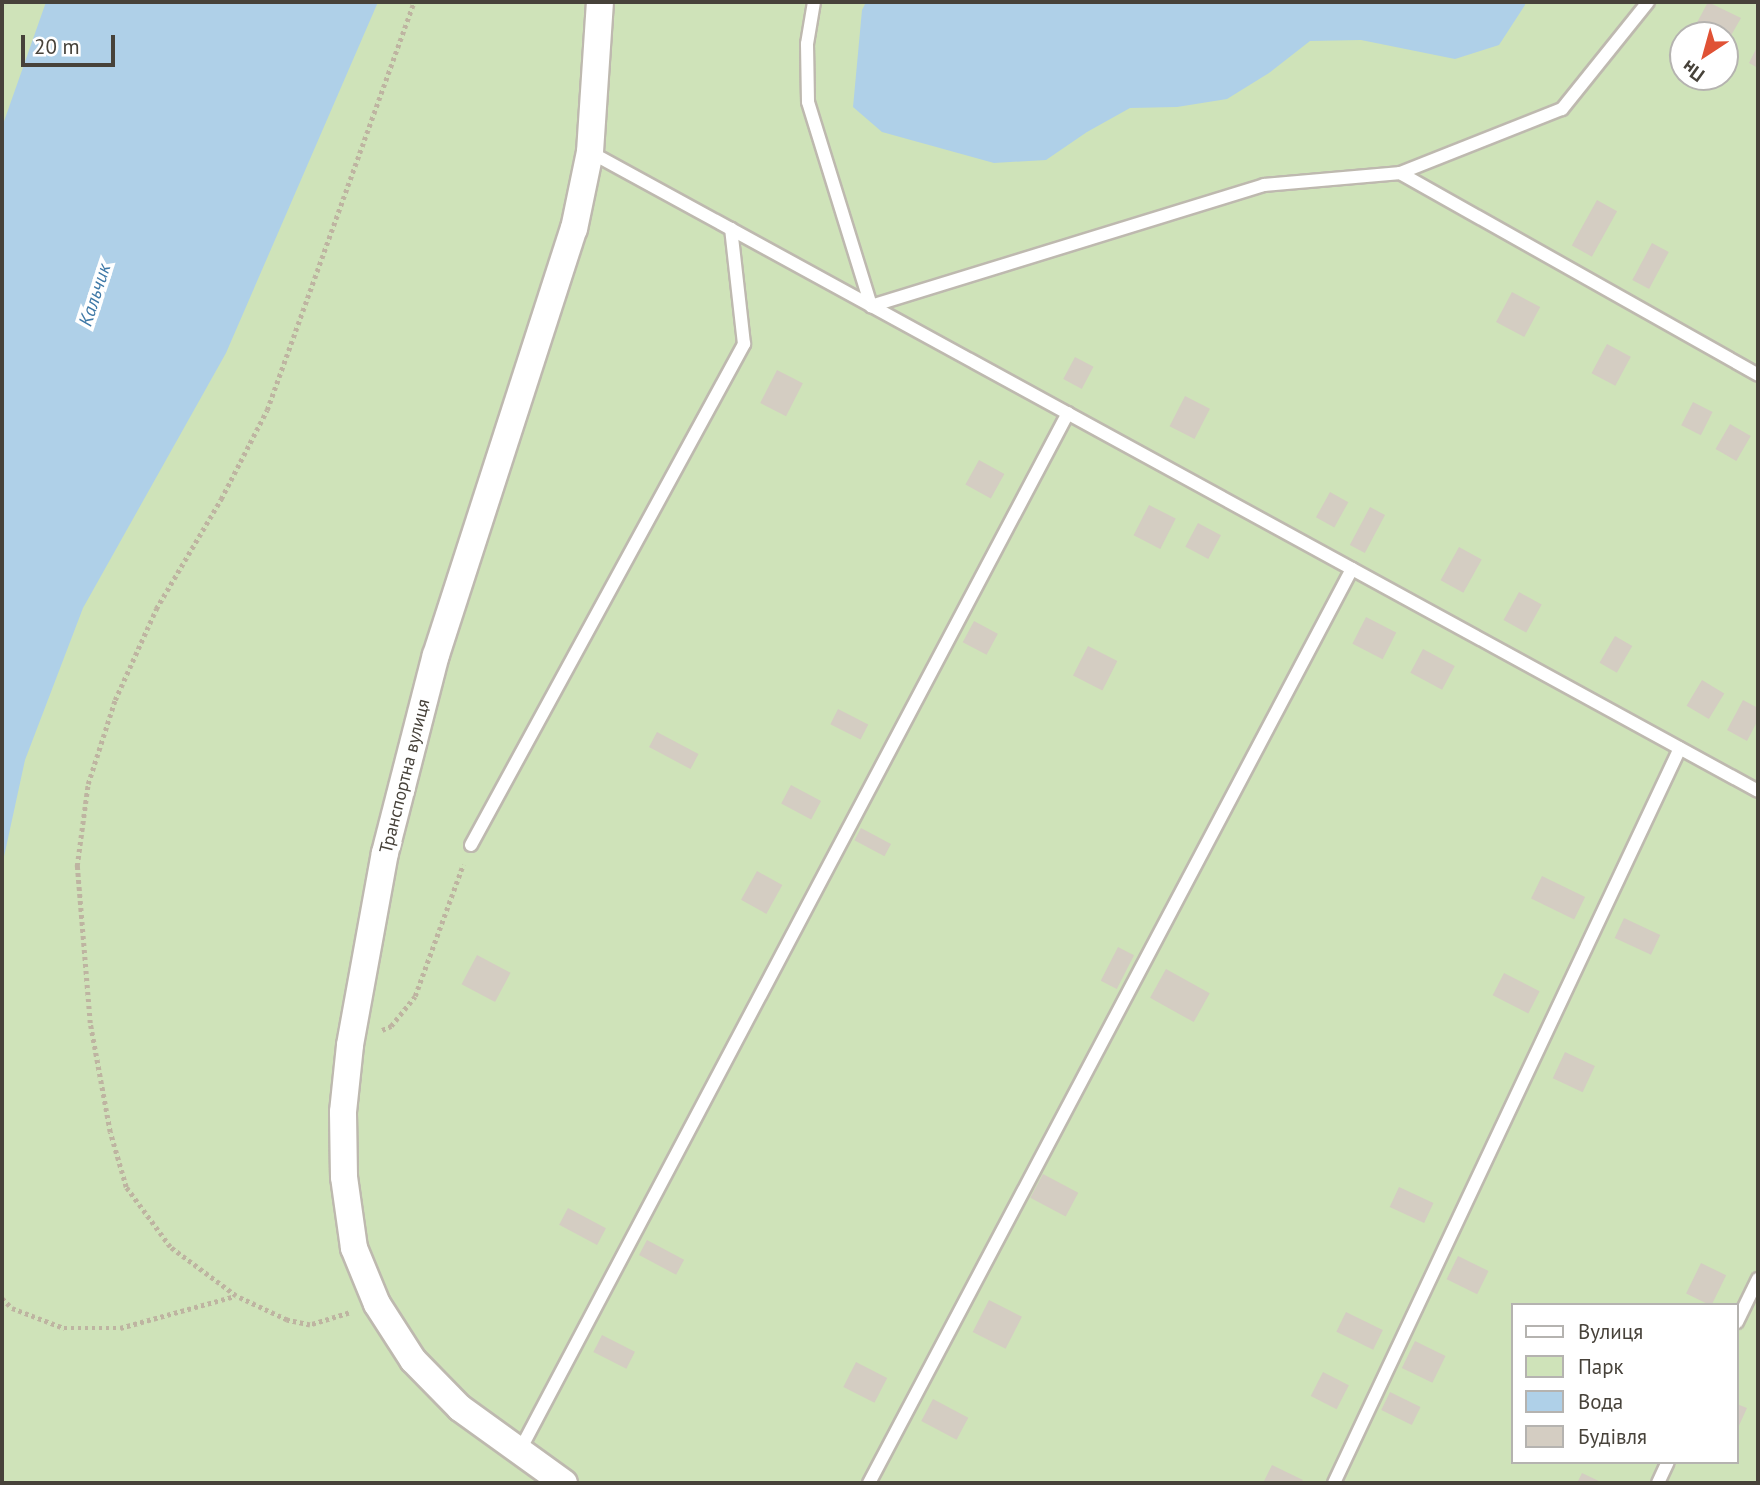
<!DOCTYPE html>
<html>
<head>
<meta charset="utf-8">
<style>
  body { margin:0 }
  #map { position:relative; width:1760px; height:1485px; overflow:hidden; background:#f4f1eb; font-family:"PT Sans",sans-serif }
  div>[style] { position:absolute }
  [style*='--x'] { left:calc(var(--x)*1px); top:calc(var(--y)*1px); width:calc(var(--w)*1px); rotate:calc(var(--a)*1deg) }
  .green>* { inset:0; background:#cfe3b9 }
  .water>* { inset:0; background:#afd0e8 }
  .building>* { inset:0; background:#d4cdc2; transform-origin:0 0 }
  .path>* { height:4.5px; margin-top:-2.25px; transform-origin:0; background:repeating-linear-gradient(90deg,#beb4a1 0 3.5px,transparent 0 7px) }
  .roads { filter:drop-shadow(2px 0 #beb9af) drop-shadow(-2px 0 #beb9af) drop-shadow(0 2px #beb9af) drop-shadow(0 -2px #beb9af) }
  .service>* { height:12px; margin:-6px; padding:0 6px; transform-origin:6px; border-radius:6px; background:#fff }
  .minor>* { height:26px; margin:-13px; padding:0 13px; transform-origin:13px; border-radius:13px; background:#fff }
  span { translate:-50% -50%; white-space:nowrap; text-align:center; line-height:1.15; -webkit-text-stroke:7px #fff; paint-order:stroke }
  .street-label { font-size:18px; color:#47423a }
  .water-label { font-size:19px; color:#3f79a7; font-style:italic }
  .frame { position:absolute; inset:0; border:4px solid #47423a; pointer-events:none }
  .legend { position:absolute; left:1511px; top:1303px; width:228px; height:161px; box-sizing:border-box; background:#fff; border:2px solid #b5b3b0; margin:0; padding:9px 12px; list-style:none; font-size:21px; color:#47423a }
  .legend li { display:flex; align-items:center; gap:14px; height:35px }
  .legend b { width:35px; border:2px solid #b5b3b0 }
  .north { position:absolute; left:1669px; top:21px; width:70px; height:70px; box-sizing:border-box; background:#fff; border:2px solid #b5b3b0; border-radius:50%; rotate:216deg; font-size:19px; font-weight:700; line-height:28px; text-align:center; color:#47423a }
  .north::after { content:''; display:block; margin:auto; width:24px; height:32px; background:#e05235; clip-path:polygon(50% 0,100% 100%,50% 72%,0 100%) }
  .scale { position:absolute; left:21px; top:35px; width:94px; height:32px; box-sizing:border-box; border:4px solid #47423a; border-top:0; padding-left:9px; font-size:21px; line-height:24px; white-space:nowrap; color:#47423a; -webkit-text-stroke:5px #fff; paint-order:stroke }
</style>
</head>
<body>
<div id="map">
  <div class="green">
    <div style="clip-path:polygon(evenodd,2px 2px,1758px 2px,1758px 1483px,2px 1483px,2px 2px,1683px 35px,1725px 35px,1725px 77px,1683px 77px,1683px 35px,2px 2px,1513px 1305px,1737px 1305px,1737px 1462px,1513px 1462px,1513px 1305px)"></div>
  </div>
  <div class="water">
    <div style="clip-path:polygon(46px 2px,378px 2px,226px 353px,83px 608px,25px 760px,2px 866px,2px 127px)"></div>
    <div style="clip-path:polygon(866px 2px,1525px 2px,1525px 5px,1499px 45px,1455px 59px,1361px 40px,1310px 41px,1269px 73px,1227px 99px,1177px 107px,1130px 108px,1087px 132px,1046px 160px,994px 163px,882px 132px,853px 107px,862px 10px)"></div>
  </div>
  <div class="building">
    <div style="clip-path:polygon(1708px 2px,1741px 18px,1725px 46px,1725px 35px,1703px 35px,1693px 30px)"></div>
    <div style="clip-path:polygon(1758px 45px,1758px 68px,1749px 63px)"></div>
    <div style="left:1597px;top:200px;width:23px;height:52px;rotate:29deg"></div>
    <div style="left:1652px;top:243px;width:19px;height:42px;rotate:28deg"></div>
    <div style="left:1512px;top:292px;width:32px;height:34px;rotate:28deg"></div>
    <div style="left:1607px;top:344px;width:27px;height:33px;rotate:28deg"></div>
    <div style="left:1075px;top:357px;width:21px;height:25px;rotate:28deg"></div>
    <div style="left:777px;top:370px;width:29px;height:37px;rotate:27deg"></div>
    <div style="left:1185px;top:396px;width:28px;height:34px;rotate:27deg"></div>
    <div style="left:1693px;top:402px;width:22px;height:26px;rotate:27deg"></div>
    <div style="left:1730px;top:424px;width:24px;height:29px;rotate:30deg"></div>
    <div style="left:979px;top:460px;width:29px;height:28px;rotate:29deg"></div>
    <div style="left:1330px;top:492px;width:21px;height:29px;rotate:29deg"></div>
    <div style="left:1149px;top:505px;width:30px;height:34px;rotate:27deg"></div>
    <div style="left:1370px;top:507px;width:17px;height:43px;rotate:28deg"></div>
    <div style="left:1198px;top:523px;width:26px;height:27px;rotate:28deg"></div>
    <div style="left:1459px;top:547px;width:26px;height:38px;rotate:29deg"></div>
    <div style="left:1519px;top:592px;width:26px;height:32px;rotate:29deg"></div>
    <div style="left:1366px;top:617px;width:34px;height:30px;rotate:27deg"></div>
    <div style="left:974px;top:621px;width:27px;height:24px;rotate:28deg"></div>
    <div style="left:1615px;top:636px;width:20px;height:31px;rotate:30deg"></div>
    <div style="left:1088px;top:646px;width:33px;height:33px;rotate:27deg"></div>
    <div style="left:1423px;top:649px;width:36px;height:27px;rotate:28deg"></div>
    <div style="left:1702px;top:680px;width:26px;height:30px;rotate:31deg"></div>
    <div style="clip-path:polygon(1743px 700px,1758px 708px,1758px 720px,1747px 741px,1727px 730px)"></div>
    <div style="left:838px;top:709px;width:34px;height:17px;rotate:27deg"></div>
    <div style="left:657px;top:732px;width:47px;height:17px;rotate:28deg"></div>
    <div style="left:791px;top:785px;width:34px;height:21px;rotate:28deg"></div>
    <div style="left:861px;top:828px;width:34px;height:14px;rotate:28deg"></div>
    <div style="left:757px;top:871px;width:29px;height:33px;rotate:29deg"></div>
    <div style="left:1542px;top:876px;width:48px;height:25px;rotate:26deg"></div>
    <div style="left:1624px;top:918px;width:40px;height:22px;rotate:25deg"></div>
    <div style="left:1118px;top:947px;width:18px;height:38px;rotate:27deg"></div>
    <div style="left:477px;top:955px;width:38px;height:33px;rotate:28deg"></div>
    <div style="left:1166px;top:969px;width:50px;height:33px;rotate:29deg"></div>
    <div style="left:1504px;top:973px;width:40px;height:25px;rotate:27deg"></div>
    <div style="left:1565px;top:1052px;width:33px;height:29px;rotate:25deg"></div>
    <div style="left:1043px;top:1174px;width:40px;height:27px;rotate:28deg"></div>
    <div style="left:1399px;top:1187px;width:38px;height:22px;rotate:25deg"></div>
    <div style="left:568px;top:1208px;width:43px;height:19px;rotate:28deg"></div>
    <div style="left:647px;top:1240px;width:42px;height:17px;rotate:28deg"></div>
    <div style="left:1458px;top:1256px;width:34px;height:26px;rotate:26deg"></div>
    <div style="left:1701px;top:1263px;width:28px;height:34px;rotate:26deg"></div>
    <div style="left:989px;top:1300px;width:37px;height:36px;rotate:27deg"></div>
    <div style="left:1346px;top:1312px;width:41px;height:22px;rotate:26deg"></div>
    <div style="left:602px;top:1335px;width:37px;height:19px;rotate:27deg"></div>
    <div style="left:1415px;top:1341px;width:34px;height:30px;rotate:26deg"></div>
    <div style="left:856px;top:1362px;width:35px;height:28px;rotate:27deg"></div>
    <div style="left:1323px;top:1372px;width:29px;height:27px;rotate:27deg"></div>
    <div style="left:1390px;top:1392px;width:34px;height:20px;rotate:26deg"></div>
    <div style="left:933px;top:1399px;width:40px;height:25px;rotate:28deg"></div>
    <div style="clip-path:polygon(1737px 1404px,1747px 1408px,1737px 1430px)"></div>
    <div style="clip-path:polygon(1272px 1465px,1303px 1480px,1301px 1483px,1263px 1483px)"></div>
    <div style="clip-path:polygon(1582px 1473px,1603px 1483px,1577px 1483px)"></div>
  </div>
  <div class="path">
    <div style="--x:382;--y:1030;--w:10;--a:-24"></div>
    <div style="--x:391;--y:1026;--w:38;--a:-51"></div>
    <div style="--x:415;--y:996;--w:140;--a:-69.9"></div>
    <div style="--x:2;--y:1298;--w:14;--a:45"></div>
    <div style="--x:12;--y:1308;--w:56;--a:21"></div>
    <div style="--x:64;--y:1328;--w:56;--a:0"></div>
    <div style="--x:120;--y:1328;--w:119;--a:-15.5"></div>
    <div style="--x:349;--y:1313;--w:41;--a:162.9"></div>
    <div style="--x:310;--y:1325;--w:24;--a:-168"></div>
    <div style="--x:287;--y:1320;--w:56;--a:-154.8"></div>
    <div style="--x:236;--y:1296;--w:82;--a:-143.4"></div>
    <div style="--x:170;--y:1247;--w:74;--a:-126.3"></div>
    <div style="--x:126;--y:1187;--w:57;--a:-106.2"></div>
    <div style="--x:110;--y:1132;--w:111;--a:-100.4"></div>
    <div style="--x:90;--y:1023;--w:158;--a:-94.7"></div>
    <div style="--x:77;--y:866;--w:83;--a:-82.4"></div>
    <div style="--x:88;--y:784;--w:88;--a:-72.2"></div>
    <div style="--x:115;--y:700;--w:100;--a:-65.7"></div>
    <div style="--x:156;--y:609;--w:128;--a:-59.4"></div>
    <div style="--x:221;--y:499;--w:100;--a:-62.7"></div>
    <div style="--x:267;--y:410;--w:434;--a:-70.2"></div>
  </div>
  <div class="roads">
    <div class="service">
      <div style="--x:814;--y:2;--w:43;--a:99.5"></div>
      <div style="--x:807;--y:44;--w:58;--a:89"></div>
      <div style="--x:808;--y:102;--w:214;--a:72.8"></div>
      <div style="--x:871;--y:306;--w:411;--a:-17.1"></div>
      <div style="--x:1264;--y:185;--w:137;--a:-5"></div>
      <div style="--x:1400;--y:173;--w:174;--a:-21.6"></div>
      <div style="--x:1562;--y:109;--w:137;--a:-51.2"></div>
      <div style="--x:590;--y:152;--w:1331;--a:28.68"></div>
      <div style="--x:1400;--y:173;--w:411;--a:29.4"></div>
      <div style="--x:471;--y:845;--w:571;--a:-61.41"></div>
      <div style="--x:744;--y:344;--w:116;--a:-96.4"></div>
      <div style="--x:1737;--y:1322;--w:48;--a:-64"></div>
      <div style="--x:519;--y:1452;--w:1175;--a:-62.15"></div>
      <div style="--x:869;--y:1483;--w:1034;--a:-62.15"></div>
      <div style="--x:1334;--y:1483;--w:812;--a:-64.79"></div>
      <div style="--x:1658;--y:1483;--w:23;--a:-65"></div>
    </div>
    <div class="minor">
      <div style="--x:564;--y:1483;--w:128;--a:-144.2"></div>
      <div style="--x:460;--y:1408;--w:67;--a:-134.4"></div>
      <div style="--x:413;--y:1360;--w:67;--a:-122.7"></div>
      <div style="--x:377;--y:1304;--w:61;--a:-112.3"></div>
      <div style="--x:354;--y:1248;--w:72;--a:-98"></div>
      <div style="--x:344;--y:1177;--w:65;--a:-90.9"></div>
      <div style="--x:343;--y:1112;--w:67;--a:-84"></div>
      <div style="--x:350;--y:1045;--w:195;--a:-79.7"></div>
      <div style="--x:385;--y:853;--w:204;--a:-75.6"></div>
      <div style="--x:436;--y:655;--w:448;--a:-72.1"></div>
      <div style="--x:574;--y:229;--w:79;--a:-78.3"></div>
      <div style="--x:590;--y:152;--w:150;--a:-86.2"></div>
    </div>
  </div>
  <div class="street-label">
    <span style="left:405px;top:776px;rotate:-76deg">Транспортна вулиця</span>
  </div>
  <div class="water-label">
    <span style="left:95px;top:295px;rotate:-72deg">Кальчик</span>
  </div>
  <div class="frame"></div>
  <ul class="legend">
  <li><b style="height:9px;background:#fff"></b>Вулиця</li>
  <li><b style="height:19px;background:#cfe3b9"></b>Парк</li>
  <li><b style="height:19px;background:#afd0e8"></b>Вода</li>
  <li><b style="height:19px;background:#d4cdc2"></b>Будівля</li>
  </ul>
  <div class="north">Пн</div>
  <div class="scale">20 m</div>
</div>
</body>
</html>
